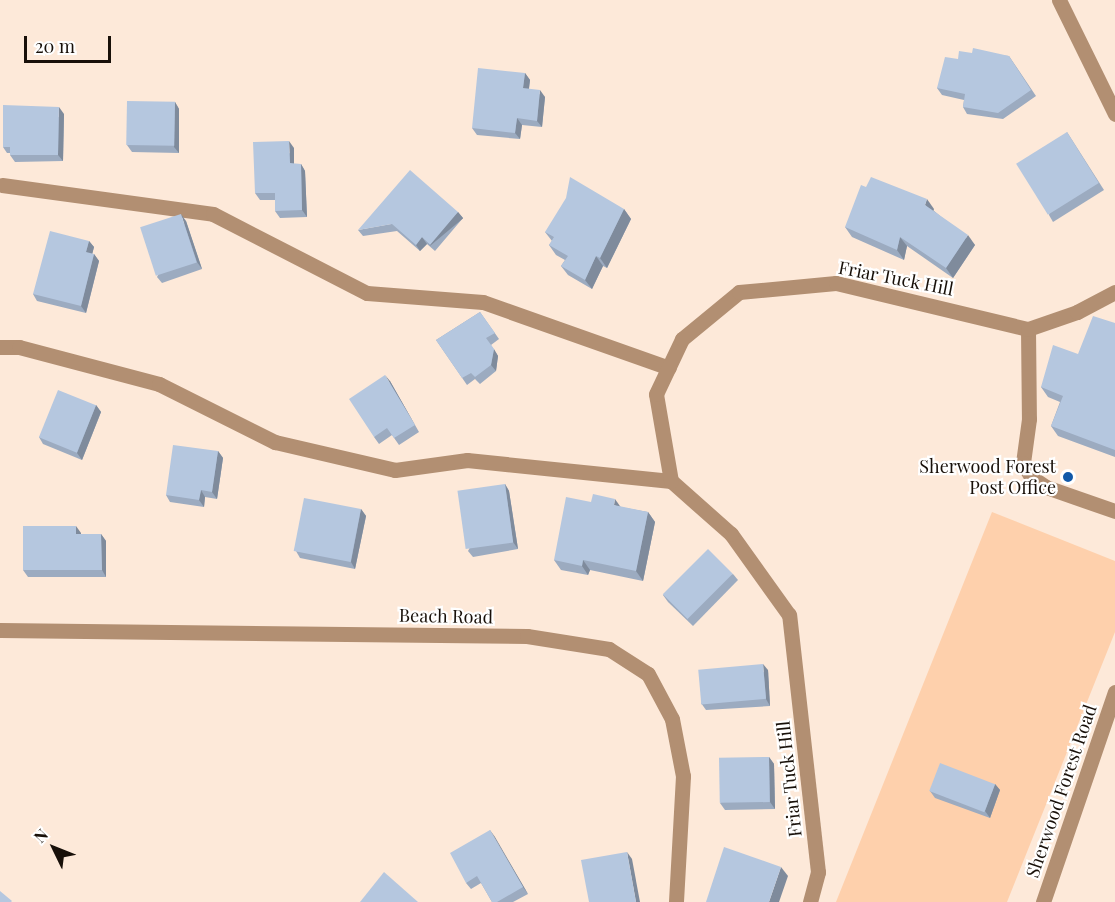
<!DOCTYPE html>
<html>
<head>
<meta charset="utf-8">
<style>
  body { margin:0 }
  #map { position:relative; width:1115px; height:902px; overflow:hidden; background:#fde9d9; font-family:"Playfair Display",serif }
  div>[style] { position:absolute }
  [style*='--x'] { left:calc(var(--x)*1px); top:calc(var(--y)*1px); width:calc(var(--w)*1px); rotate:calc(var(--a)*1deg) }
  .green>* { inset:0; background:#fed0ac }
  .service>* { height:15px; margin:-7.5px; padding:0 7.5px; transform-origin:7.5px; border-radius:7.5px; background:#b28f72 }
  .minor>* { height:15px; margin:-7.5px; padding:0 7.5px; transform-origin:7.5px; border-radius:7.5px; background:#b28f72 }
  .wall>* { inset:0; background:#9cabc0 }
  .shaded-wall>* { inset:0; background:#7f8b9c; transform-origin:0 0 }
  .building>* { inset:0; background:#b5c7df; transform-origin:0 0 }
  .dots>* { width:16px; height:16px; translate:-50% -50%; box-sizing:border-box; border:3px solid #fff; border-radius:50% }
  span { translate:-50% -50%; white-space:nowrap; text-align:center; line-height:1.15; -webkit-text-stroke:4.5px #fff; paint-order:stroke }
  .street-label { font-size:18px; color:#181009 }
  .poi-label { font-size:18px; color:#181009 }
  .right { translate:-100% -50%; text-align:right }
  .north { position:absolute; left:24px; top:818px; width:60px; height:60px; -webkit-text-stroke:4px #fff; paint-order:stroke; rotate:313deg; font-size:16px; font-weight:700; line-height:24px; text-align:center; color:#181009 }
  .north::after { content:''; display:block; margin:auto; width:21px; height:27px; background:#181009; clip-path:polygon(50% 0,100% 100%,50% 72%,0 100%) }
  .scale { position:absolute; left:24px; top:36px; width:87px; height:27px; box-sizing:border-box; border:3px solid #181009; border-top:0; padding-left:8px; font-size:18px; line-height:21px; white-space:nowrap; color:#181009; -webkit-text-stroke:4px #fff; paint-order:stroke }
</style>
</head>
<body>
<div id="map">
  <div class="green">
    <div style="clip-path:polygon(992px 512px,1115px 561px,1115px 632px,1007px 902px,836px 902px)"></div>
  </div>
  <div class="service">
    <div style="--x:2;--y:185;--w:213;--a:7.8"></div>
    <div style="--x:213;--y:214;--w:173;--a:27.2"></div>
    <div style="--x:367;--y:293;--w:116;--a:4.4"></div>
    <div style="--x:483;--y:302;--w:197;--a:19.5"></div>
    <div style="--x:1028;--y:329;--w:90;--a:89.4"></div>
    <div style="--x:1029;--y:419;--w:44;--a:97.8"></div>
    <div style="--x:1023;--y:463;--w:16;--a:60"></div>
    <div style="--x:1031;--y:477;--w:18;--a:34"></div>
    <div style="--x:1046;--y:487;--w:73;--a:19.2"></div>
    <div style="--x:0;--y:347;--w:19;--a:0"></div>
    <div style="--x:19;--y:347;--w:145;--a:14.8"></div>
    <div style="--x:159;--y:384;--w:130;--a:26.6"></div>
    <div style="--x:275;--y:442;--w:123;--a:13.1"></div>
    <div style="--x:395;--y:470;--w:73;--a:-7.9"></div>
    <div style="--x:467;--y:460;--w:205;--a:5.9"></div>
  </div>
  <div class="minor">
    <div style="--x:1059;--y:0;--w:127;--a:63.8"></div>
    <div style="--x:0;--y:630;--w:527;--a:0.65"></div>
    <div style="--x:527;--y:636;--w:83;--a:9"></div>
    <div style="--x:609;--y:649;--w:46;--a:32.7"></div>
    <div style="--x:648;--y:674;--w:51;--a:61.9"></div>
    <div style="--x:672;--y:719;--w:58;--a:79.1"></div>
    <div style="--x:683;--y:776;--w:126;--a:93.2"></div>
    <div style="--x:810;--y:902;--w:31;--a:-75"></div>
    <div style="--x:818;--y:872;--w:259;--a:-96.4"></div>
    <div style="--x:789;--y:615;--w:100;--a:-125.6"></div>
    <div style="--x:731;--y:534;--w:80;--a:-138.5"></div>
    <div style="--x:671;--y:481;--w:88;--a:-99.8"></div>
    <div style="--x:656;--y:394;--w:61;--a:-64.7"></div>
    <div style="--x:682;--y:339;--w:74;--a:-39.5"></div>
    <div style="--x:739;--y:292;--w:97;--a:-5.3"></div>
    <div style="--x:836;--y:283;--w:197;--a:13.5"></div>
    <div style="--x:1028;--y:329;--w:52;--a:-19.1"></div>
    <div style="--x:1077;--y:312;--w:43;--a:-27.8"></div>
    <div style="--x:1043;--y:902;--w:222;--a:-71.1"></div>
  </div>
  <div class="wall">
    <div style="clip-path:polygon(972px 53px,1009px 56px,1036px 96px,1003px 119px,967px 114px,963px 107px,964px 100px,942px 95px,937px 88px)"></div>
    <div style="clip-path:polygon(525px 73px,530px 80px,529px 89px,545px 97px,542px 127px,522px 125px,520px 139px,477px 135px,472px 128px)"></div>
    <div style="clip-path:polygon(175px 102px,179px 109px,179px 153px,132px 152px,127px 145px)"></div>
    <div style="clip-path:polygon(64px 114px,63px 161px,15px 162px,10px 155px,10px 153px,7px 153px,3px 147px)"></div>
    <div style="clip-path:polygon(1067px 132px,1104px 190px,1053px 222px,1049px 215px)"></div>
    <div style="clip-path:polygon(294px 148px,294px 164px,301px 164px,305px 171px,307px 217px,280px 218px,275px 211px,275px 200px,260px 200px,255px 193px)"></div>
    <div style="clip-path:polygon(624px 209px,631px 219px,607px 268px,603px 266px,592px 289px,568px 275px,561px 266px,565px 260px,556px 255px,549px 245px,552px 241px,545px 232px)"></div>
    <div style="clip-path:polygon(934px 209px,933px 210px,975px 245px,953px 278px,907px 246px,904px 260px,852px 237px,845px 227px)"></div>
    <div style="clip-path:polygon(458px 212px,463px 218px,435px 251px,427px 244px,420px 251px,397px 231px,363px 236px,358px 230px)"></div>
    <div style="clip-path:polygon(186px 221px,202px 269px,162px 283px,157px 277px)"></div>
    <div style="clip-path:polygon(89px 241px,94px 247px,92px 254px,94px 254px,99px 261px,86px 313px,37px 301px,33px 294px)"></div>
    <div style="clip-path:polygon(480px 312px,499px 339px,491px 345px,498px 356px,496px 371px,480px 384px,475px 379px,467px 385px,436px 340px)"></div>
    <div style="clip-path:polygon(1115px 323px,1115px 457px,1058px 436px,1051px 426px,1060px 402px,1048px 397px,1041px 387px)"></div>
    <div style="clip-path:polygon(390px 381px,419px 432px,399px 445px,392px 435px,379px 444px,374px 437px)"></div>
    <div style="clip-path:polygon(96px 405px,101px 412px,82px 460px,43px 444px,39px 437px)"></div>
    <div style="clip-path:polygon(218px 451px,223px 458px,217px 499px,205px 497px,204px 507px,170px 502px,166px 495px)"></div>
    <div style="clip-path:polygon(505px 484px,509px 491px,518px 549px,473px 557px,468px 551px)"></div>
    <div style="clip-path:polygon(620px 507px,648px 512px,655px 522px,643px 581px,590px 570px,588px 575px,561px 570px,554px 560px)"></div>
    <div style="clip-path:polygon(361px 509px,366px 516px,355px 569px,300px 558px,296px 551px)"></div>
    <div style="clip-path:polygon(81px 533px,81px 534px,101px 534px,106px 541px,106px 577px,28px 577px,23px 570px)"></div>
    <div style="clip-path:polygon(733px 574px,738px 580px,693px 626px,668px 602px,663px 595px)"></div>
    <div style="clip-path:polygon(768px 670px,770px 706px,706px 710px,701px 703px)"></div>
    <div style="clip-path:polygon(769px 757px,774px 764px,775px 809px,725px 810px,720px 803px)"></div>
    <div style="clip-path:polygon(995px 784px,1000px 790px,990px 818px,935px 798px,930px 791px)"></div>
    <div style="clip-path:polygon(490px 830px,528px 894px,513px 902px,492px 902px,481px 883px,471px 889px,466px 883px)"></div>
  </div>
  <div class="shaded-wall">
    <div style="clip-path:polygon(525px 73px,530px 80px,528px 95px,523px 88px)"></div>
    <div style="clip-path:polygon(540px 90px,545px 97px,542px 127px,537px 121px)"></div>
    <div style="clip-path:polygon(175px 102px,179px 109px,179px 153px,174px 147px)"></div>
    <div style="clip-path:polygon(59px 107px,64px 114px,63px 161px,58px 155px)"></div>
    <div style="clip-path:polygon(517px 118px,522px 125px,520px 139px,515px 133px)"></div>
    <div style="clip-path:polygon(289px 141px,294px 148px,294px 170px,290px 163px)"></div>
    <div style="clip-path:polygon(301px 164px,305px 171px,307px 217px,302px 210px)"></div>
    <div style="clip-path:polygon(927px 199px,934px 209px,932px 214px,925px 205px)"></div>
    <div style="clip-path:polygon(624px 209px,631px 219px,607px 268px,600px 258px)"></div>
    <div style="left:458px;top:212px;width:8px;height:43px;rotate:50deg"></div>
    <div style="clip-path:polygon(181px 214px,186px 221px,202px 269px,197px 262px)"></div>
    <div style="clip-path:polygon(968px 235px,975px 245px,953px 278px,946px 268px)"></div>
    <div style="clip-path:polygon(422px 237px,427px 244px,420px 251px,416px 245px)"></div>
    <div style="clip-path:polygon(900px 237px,907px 246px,904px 260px,897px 250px)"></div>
    <div style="clip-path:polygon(89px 241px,94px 247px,91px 259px,86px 252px)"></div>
    <div style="clip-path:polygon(94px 254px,99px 261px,86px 313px,81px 306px)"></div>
    <div style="clip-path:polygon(596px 256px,603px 266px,592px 289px,585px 280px)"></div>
    <div style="clip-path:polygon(494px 349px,498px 356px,496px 371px,491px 365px)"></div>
    <div style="clip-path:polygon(385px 375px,390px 381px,419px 432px,415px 425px)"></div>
    <div style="clip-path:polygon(96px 405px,101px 412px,82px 460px,77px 453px)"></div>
    <div style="clip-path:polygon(218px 451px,223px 458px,217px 499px,212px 492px)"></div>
    <div style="clip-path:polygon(505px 484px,509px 491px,518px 549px,513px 542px)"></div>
    <div style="clip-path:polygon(201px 490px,205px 497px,204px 507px,199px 500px)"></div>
    <div style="clip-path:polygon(615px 499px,622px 509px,614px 505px)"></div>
    <div style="clip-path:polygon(361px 509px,366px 516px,355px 569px,351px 562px)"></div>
    <div style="clip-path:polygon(648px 512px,655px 522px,643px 581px,636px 571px)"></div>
    <div style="clip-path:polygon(76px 526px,81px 533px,81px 541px,76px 534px)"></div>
    <div style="clip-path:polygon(101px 534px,106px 541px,106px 577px,102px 570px)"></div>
    <div style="clip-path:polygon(583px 560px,590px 570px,588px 575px,582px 566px)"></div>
    <div style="clip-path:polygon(763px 664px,768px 670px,770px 706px,766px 699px)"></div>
    <div style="clip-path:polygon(769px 757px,774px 764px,775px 809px,770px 802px)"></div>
    <div style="clip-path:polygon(995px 784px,1000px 790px,990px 818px,985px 811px)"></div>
    <div style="clip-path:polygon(490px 830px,495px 837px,528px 894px,523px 887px)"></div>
    <div style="clip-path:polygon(627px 852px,632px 859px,640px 902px,636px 902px)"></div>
    <div style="clip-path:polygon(781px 867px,788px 876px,779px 902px,769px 902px)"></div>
  </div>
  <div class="building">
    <div style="clip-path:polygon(973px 48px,1009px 56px,1031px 90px,998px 113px,963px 107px,965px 94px,937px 88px,945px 57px,958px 59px,959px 51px,972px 53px)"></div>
    <div style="clip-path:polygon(478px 68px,525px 73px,523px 88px,540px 90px,537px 121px,517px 118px,515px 133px,472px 128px)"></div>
    <div style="left:127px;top:101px;width:48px;height:44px;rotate:1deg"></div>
    <div style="clip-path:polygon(3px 105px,59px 107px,58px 155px,10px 155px,10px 147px,3px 147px)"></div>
    <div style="left:1067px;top:132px;width:60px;height:60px;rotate:58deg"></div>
    <div style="clip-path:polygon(289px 141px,290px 163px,301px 164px,302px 210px,275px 211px,275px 193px,255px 193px,253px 142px)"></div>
    <div style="clip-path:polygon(410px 170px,458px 212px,430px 245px,422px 237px,416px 245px,392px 224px,358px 230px)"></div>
    <div style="clip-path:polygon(570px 177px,624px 209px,600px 258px,596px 256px,585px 280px,561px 266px,568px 256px,549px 245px,554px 237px,545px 232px,566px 198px)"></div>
    <div style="clip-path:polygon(871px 177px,927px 199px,925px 205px,968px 235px,946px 268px,900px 237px,897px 250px,845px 227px,861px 185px,866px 187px)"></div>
    <div style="left:181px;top:214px;width:51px;height:43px;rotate:72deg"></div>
    <div style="clip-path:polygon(50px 231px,89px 241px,86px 252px,94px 254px,81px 306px,33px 294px)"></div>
    <div style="clip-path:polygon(480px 312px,495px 333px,486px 338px,494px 349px,491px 365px,475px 377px,471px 373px,462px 378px,436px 340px)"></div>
    <div style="clip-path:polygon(1093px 316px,1115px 323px,1115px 450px,1051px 426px,1063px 396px,1041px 387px,1053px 345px,1078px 354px)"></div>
    <div style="clip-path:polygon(385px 375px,415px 425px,394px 438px,387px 428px,374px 437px,349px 399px)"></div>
    <div style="left:58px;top:390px;width:41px;height:51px;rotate:22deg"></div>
    <div style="clip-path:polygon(173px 445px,218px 451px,212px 492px,201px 490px,199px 500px,166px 495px)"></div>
    <div style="left:505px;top:484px;width:59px;height:48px;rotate:82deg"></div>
    <div style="clip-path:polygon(593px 494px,615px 499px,614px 505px,648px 512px,636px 571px,583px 560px,582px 566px,554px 560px,566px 497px,591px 502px)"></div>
    <div style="left:304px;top:498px;width:58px;height:54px;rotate:11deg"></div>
    <div style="clip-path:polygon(23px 526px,76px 526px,76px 534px,101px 534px,102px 570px,23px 570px)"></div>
    <div style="left:708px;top:549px;width:35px;height:64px;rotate:45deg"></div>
    <div style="left:763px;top:664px;width:35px;height:65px;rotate:85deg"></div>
    <div style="left:769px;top:757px;width:45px;height:50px;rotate:89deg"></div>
    <div style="left:940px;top:763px;width:59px;height:30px;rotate:21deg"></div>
    <div style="clip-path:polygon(490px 830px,523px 887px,497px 902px,492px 902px,477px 876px,466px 883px,450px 853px)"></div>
    <div style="clip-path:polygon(724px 847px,781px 867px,769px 902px,706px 902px)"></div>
    <div style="clip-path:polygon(627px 852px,636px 902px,589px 902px,581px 860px)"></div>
    <div style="clip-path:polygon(384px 872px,418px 902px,360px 902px)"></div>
    <div style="clip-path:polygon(0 891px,12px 901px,11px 902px,0 902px)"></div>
  </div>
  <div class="dots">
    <div style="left:1068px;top:477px;background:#1158a8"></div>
  </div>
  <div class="street-label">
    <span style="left:896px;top:278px;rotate:11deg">Friar Tuck Hill</span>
    <span style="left:446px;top:616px;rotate:1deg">Beach Road</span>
    <span style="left:789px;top:779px;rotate:-96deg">Friar Tuck Hill</span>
    <span style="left:1061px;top:791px;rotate:-71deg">Sherwood Forest Road</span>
  </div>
  <div class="poi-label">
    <span class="right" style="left:1056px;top:477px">Sherwood Forest<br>Post Office</span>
  </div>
  <div class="north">N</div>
  <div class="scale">20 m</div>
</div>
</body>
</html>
